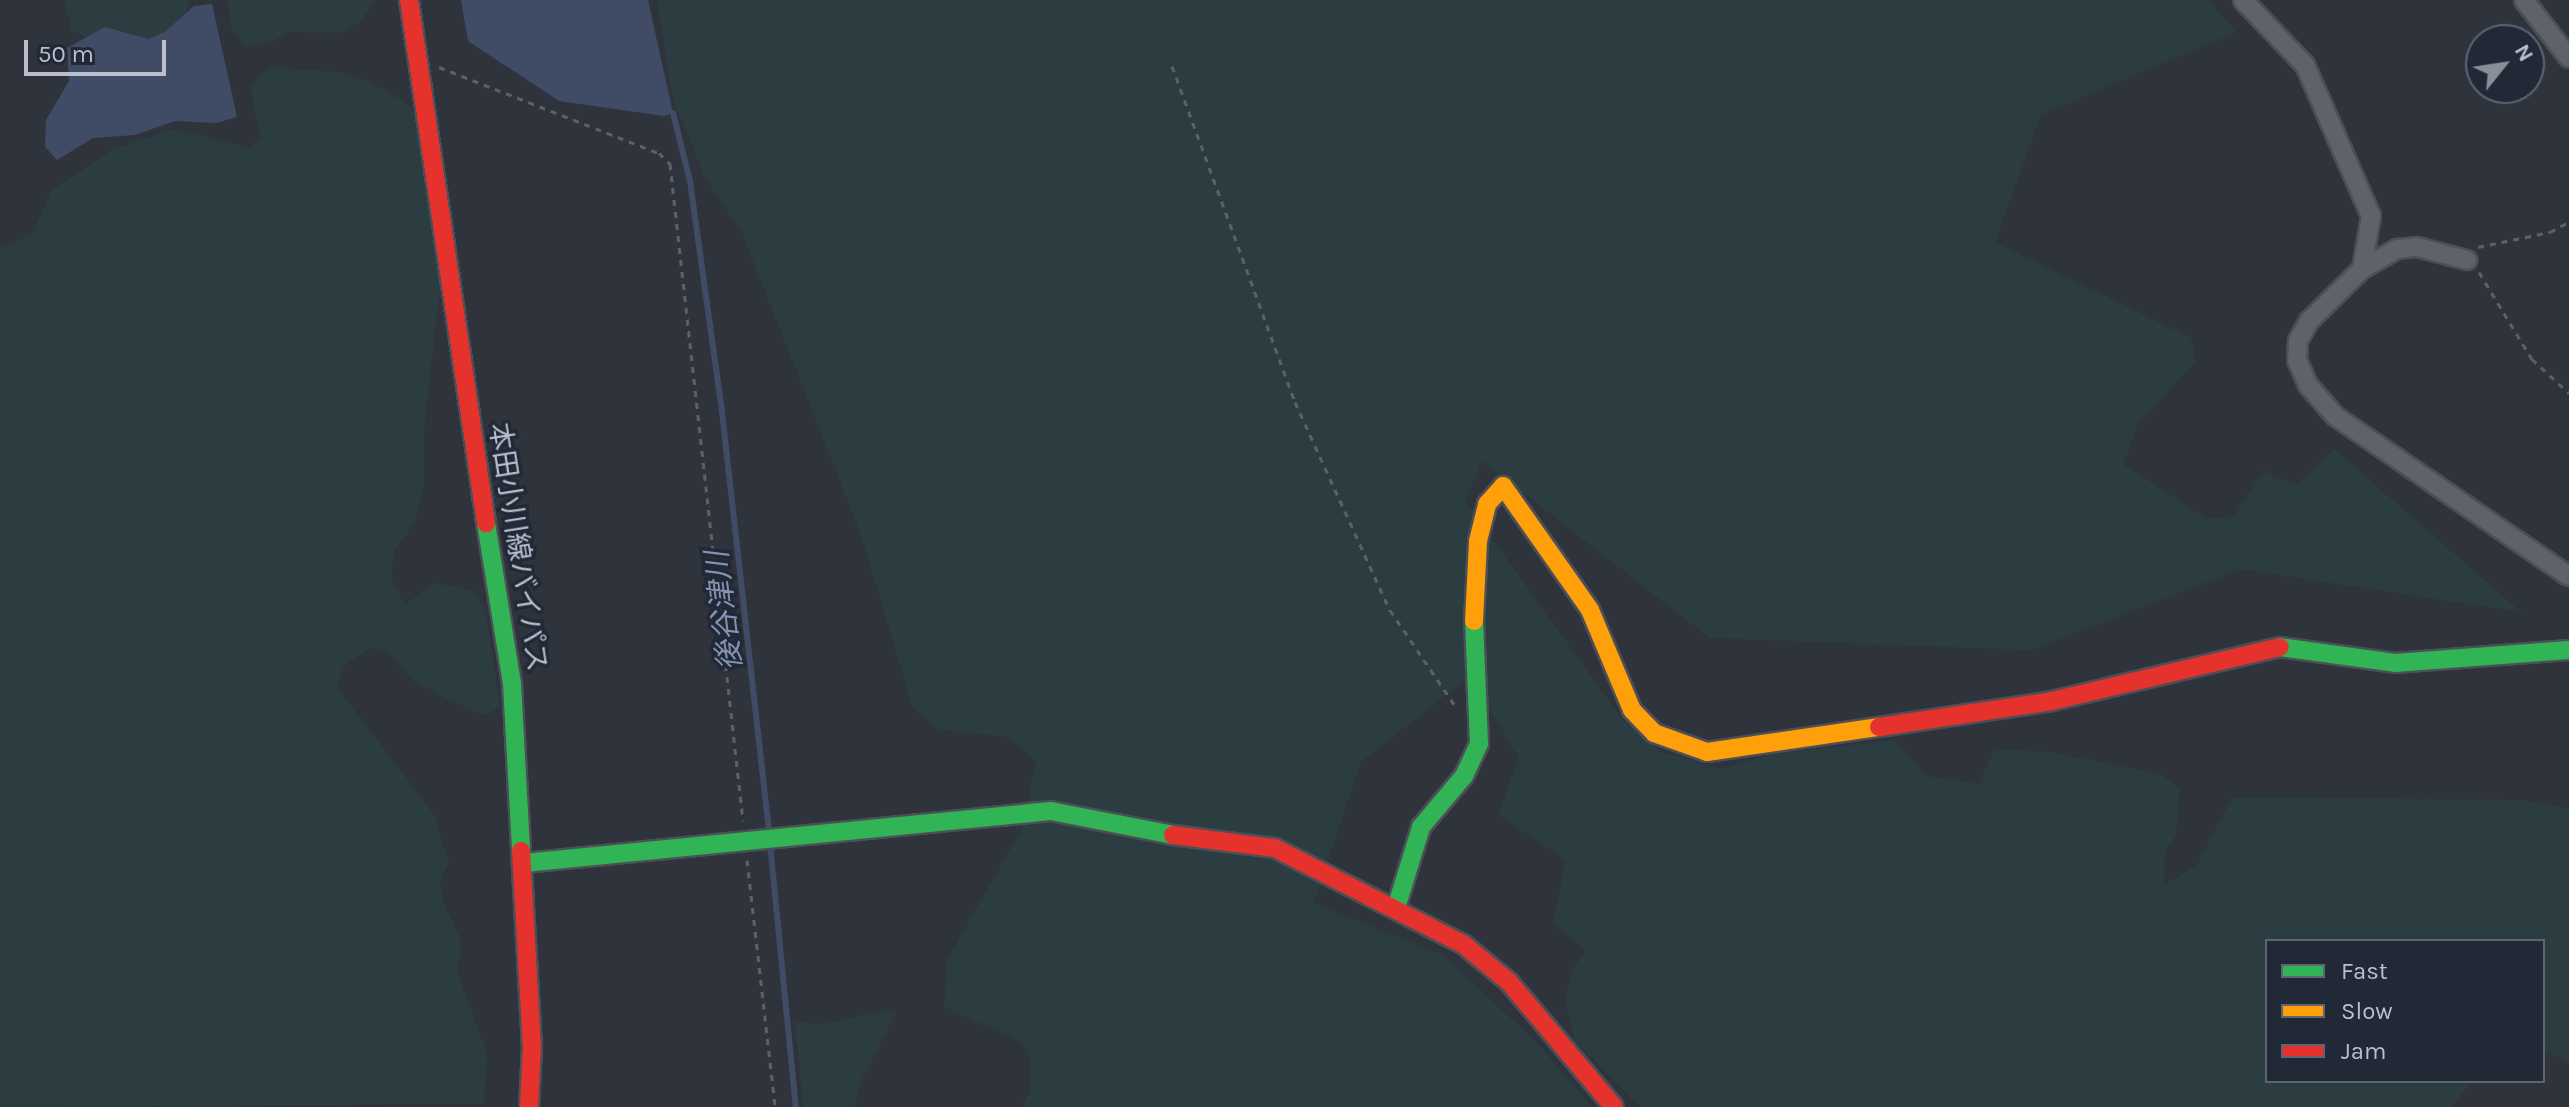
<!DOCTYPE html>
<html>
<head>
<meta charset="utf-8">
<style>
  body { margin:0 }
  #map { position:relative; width:2569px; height:1107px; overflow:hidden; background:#2f333b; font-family:Karla,"Noto Sans JP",sans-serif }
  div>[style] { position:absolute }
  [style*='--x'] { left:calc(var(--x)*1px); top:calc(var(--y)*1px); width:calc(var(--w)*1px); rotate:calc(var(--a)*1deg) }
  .green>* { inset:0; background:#2c3d42 }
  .water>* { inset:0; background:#404c66 }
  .stream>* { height:6px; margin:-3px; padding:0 3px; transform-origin:3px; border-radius:3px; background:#404c66 }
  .path>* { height:3px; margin-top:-1.5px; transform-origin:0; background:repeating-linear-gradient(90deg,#5d6167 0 6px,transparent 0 12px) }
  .roads { filter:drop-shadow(2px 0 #4c4f56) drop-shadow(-2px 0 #4c4f56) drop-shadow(0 2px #4c4f56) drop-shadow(0 -2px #4c4f56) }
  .street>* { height:18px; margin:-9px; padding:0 9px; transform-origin:9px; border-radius:9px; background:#5f6269 }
  .fast>* { height:18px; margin:-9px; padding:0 9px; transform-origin:9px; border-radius:9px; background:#30b455 }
  .slow>* { height:18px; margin:-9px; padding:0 9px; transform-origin:9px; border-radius:9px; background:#ff9f0a }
  .jam>* { height:18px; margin:-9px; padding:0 9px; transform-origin:9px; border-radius:9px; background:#e5322d }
  span { translate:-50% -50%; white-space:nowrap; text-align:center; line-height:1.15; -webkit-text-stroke:7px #212836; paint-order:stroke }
  .street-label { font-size:28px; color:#babfcb }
  .water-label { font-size:30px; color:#8493af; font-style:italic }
  .legend { position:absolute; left:2265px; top:939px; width:280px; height:144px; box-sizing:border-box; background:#212836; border:2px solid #5e6472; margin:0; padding:10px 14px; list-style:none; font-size:24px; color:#babfcb }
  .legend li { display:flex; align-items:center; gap:16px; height:40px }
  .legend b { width:40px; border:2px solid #5e6472 }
  .north { position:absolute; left:2465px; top:24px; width:80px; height:80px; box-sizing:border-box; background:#212836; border:2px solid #5e6472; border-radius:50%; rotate:60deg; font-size:22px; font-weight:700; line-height:32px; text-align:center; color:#babfcb }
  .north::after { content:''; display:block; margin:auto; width:28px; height:36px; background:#898e99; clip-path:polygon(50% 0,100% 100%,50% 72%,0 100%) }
  .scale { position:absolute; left:24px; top:40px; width:142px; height:36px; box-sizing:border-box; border:4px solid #babfcb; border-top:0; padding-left:10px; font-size:24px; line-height:28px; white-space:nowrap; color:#babfcb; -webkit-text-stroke:6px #212836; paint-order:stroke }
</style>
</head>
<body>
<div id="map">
  <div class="green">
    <div style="clip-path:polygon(64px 0,188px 0,189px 2px,184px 22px,155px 46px,89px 40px,71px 29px)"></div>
    <div style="clip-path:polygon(227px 0,375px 0,361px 21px,341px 33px,290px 32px,265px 44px,244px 46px,231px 28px)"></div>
    <div style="clip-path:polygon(657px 0,2208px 0,2236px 32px,2041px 115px,1995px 242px,2191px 338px,2196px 361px,2138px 424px,2123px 464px,2207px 519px,2234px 516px,2264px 471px,2296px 486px,2334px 449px,2521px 612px,2241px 569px,2031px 650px,1710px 638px,1482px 461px,1465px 501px,1622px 719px,1661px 752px,1722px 769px,1767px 755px,1894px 740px,1927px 776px,1979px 784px,1995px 749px,2050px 752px,2161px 774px,2180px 789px,2176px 834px,2165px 853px,2164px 885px,2196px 866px,2233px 797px,2520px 800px,2569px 808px,2569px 1062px,2543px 1049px,2543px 941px,2267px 941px,2267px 1081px,2471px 1081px,2452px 1107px,1640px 1107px,1575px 1041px,1565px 1000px,1573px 970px,1586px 950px,1553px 924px,1566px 860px,1498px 815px,1519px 758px,1470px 676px,1361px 762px,1314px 903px,1443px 955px,1538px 1044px,1592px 1107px,1022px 1107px,1030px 1090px,1029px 1051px,1015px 1039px,944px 1007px,947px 960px,1022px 829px,1036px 762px,1009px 737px,939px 730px,913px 708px,859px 529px,742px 233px,706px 180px,672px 96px)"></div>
    <div style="clip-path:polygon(269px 67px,338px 72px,362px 79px,404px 101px,435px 135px,440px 289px,424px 428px,424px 482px,415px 523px,394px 551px,391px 580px,405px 605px,433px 583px,473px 590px,486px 613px,500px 707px,483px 715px,449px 700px,414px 680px,388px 652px,372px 647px,345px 664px,336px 686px,434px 815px,449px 863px,440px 880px,444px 904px,461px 940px,458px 974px,487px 1053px,484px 1104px,0 1107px,0 248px,32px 234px,52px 190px,114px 149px,173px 129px,250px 148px,261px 139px,250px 87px)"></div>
    <div style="clip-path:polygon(886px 1011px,896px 1012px,858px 1087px,855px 1107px,803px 1107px,795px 1022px,823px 1024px)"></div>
  </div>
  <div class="water">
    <div style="clip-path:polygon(461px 0,648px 0,673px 113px,664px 116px,559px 101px,468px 41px)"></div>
    <div style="clip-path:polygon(212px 4px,237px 117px,216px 123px,175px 121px,135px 135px,93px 138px,57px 160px,45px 147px,46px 120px,69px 81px,67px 48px,105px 27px,148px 39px,165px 32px,194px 6px)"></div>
  </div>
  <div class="stream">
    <div style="--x:673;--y:113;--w:70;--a:76"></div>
    <div style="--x:690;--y:181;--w:224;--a:82.1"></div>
    <div style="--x:721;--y:403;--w:433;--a:83.6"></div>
    <div style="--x:770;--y:844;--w:264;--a:84.4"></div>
  </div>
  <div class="path">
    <div style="--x:1172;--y:66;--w:358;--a:69.9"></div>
    <div style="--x:1295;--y:402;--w:229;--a:65.5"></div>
    <div style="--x:1390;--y:610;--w:114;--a:55.8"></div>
    <div style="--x:439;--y:67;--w:236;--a:21.4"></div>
    <div style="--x:659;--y:153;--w:16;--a:45"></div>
    <div style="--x:670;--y:164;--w:661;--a:83.66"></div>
    <div style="--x:2478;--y:247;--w:74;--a:-11.8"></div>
    <div style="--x:2550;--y:232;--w:21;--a:-28"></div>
    <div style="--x:2479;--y:272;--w:102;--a:58.7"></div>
    <div style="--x:2532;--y:359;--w:50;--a:42.6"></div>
    <div style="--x:747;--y:860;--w:249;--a:83.5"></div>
  </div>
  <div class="roads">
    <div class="street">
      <div style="--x:2243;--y:0;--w:90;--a:46.4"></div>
      <div style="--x:2305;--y:65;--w:165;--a:66.4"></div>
      <div style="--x:2371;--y:216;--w:54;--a:99.6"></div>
      <div style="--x:2362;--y:269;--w:74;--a:135.5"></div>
      <div style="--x:2309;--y:321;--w:23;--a:119"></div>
      <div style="--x:2298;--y:341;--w:19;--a:93"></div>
      <div style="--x:2297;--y:360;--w:27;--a:66"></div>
      <div style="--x:2308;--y:385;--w:41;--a:48.9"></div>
      <div style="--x:2335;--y:416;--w:283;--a:34.4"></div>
      <div style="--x:2524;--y:0;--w:73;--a:52.2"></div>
      <div style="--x:2362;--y:269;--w:40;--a:-29.7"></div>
      <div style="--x:2397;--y:249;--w:20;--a:-6"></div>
      <div style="--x:2417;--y:247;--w:52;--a:14.6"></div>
    </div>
    <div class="fast">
      <div style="--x:486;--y:523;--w:162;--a:80.8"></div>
      <div style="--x:512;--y:683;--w:168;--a:86.9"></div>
      <div style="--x:2280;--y:647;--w:116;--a:7.9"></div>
      <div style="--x:2395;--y:663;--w:174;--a:-4.3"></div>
      <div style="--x:524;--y:863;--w:530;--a:-5.64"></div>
      <div style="--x:1051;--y:811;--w:124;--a:11.1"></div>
      <div style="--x:1396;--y:908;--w:85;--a:-72.8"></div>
      <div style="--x:1421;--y:827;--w:67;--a:-49.9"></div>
      <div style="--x:1464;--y:776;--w:35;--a:-65"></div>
      <div style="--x:1479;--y:744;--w:123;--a:-92.3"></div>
    </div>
    <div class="slow">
      <div style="--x:1474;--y:621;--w:80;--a:-87.1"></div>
      <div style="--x:1478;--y:541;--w:38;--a:-76"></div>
      <div style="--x:1487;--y:504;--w:24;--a:-48"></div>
      <div style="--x:1503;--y:486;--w:151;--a:54.9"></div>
      <div style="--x:1590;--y:610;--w:108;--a:67.2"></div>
      <div style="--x:1632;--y:710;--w:32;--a:46"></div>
      <div style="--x:1654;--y:733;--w:56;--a:19.7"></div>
      <div style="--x:1707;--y:752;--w:174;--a:-8.3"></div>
    </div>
    <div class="jam">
      <div style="--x:409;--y:0;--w:529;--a:81.62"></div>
      <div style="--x:1879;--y:727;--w:175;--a:-8.5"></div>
      <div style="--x:2052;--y:701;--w:234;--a:-13.3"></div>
      <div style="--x:1173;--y:835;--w:103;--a:7.3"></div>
      <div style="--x:1275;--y:848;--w:211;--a:27.1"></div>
      <div style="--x:1463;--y:944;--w:60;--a:39.6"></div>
      <div style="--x:1509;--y:982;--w:163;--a:50"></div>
      <div style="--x:521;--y:851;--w:195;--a:86.8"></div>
      <div style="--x:532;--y:1046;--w:61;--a:92.8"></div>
    </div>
  </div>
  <div class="street-label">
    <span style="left:518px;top:547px;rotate:81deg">本田小川線バイパス</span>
  </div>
  <div class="water-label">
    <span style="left:724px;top:611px;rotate:-97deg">後谷津川</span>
  </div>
  <ul class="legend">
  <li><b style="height:10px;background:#30b455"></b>Fast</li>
  <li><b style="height:10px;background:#ff9f0a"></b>Slow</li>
  <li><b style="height:10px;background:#e5322d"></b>Jam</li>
  </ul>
  <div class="north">N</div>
  <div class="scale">50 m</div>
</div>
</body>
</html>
